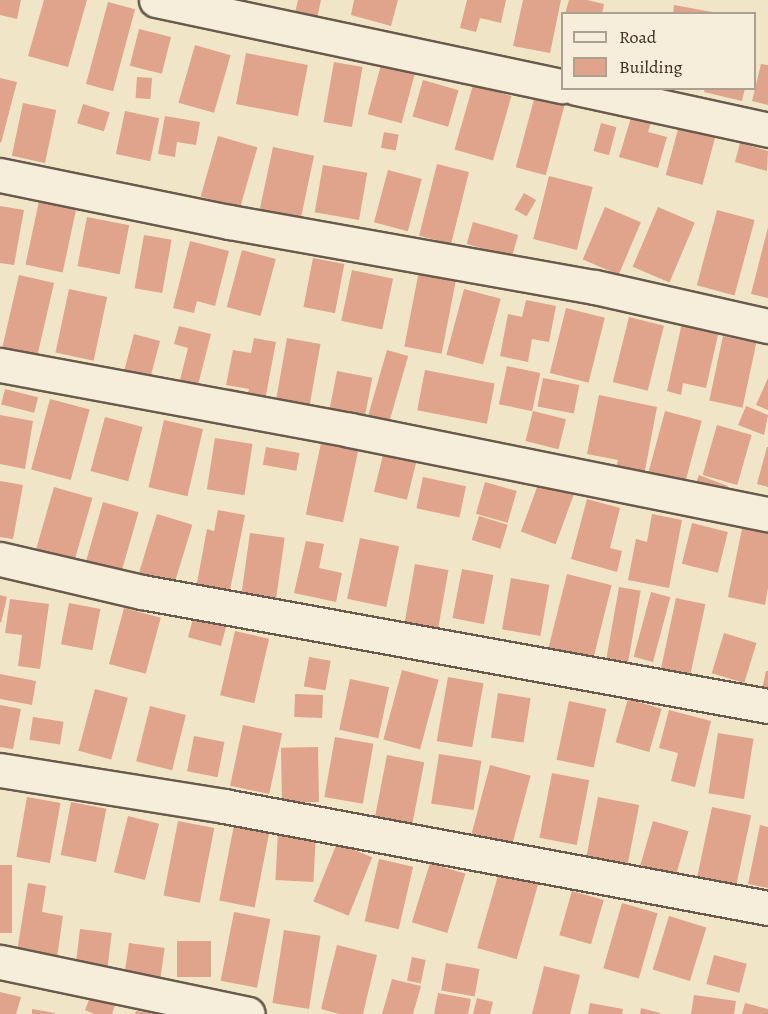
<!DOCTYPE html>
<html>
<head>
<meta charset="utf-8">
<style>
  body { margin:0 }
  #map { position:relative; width:768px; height:1014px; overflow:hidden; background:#f1e5c8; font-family:Alegreya,serif }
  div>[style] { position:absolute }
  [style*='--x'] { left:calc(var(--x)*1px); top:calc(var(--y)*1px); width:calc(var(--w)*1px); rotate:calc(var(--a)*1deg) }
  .building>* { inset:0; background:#e0a38c; transform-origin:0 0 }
  .roads { filter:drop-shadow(2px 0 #695b4b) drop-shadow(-2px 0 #695b4b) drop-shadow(0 2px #695b4b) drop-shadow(0 -2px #695b4b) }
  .minor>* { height:33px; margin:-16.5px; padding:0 16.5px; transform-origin:16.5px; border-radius:16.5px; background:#f6eedb }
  span { translate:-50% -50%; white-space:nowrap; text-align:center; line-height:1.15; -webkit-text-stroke:4.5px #f6eedb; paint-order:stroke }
  .legend { position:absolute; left:561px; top:12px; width:195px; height:78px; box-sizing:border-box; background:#f6eedb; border:2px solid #aca191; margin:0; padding:8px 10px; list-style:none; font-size:18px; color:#3c2d21 }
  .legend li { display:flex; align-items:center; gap:12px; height:30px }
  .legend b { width:30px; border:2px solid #aca191 }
</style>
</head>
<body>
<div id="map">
  <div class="building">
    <div style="clip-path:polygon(0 0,21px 0,17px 19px,0 15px)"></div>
    <div style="clip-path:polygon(44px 0,87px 0,68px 67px,28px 56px)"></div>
    <div style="clip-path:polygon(298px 0,321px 0,317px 18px,295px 13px)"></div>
    <div style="clip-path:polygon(354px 0,398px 0,391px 26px,351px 15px)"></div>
    <div style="clip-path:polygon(467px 0,506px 0,501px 23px,480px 18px,476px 32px,460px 28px)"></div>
    <div style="clip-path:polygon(523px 0,561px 0,550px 53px,513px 46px)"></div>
    <div style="clip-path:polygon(569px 0,587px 0,604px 4px,602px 14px,565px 14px)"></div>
    <div style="left:108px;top:2px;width:28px;height:85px;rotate:15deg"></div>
    <div style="clip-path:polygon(674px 5px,712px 12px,712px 14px,673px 14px)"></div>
    <div style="left:139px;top:29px;width:33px;height:38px;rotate:14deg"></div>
    <div style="left:195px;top:45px;width:37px;height:60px;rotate:16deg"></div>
    <div style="left:246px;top:53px;width:63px;height:52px;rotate:11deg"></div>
    <div style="left:382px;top:61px;width:35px;height:55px;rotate:15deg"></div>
    <div style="left:334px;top:62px;width:29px;height:61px;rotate:10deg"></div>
    <div style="clip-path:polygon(761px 64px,768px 65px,768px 105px,752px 101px)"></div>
    <div style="left:137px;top:77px;width:15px;height:21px;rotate:4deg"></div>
    <div style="clip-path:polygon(0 78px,17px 82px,1px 143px,0 142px)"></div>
    <div style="left:423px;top:80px;width:37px;height:38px;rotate:16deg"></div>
    <div style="left:473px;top:85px;width:40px;height:67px;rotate:16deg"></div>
    <div style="clip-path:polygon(705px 88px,745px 88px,742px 101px,704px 92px)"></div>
    <div style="left:536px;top:92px;width:31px;height:78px;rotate:15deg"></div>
    <div style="left:23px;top:103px;width:34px;height:54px;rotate:12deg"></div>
    <div style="left:83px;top:104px;width:28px;height:20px;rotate:17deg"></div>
    <div style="clip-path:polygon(634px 108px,654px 113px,648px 132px,667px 137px,658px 168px,619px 157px)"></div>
    <div style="left:125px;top:111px;width:35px;height:44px;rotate:12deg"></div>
    <div style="clip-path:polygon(165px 116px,200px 122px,196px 145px,177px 142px,175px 157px,158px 154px)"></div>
    <div style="left:681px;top:118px;width:38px;height:59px;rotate:15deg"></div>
    <div style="left:601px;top:123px;width:16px;height:29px;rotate:15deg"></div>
    <div style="left:384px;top:132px;width:15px;height:16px;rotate:11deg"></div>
    <div style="left:218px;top:136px;width:41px;height:63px;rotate:16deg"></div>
    <div style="clip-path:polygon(740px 143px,768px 151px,767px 171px,735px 162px)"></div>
    <div style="left:273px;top:147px;width:42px;height:71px;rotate:12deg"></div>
    <div style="left:437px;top:164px;width:33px;height:74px;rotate:14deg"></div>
    <div style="left:323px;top:165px;width:45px;height:48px;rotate:10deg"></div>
    <div style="left:388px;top:170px;width:35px;height:54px;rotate:15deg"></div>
    <div style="left:549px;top:176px;width:45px;height:65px;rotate:14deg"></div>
    <div style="left:524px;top:193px;width:14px;height:19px;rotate:30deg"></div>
    <div style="left:39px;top:201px;width:38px;height:65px;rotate:12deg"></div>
    <div style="clip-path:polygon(0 206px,24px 210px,14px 265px,0 263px)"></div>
    <div style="left:605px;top:207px;width:39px;height:57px;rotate:23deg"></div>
    <div style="left:658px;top:207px;width:40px;height:65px;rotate:23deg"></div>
    <div style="left:717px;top:210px;width:39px;height:78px;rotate:15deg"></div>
    <div style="left:87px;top:217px;width:43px;height:50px;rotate:11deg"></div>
    <div style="left:473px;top:222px;width:47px;height:23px;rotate:16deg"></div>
    <div style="clip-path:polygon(768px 227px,768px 298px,751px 294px)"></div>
    <div style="left:144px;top:235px;width:28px;height:54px;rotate:10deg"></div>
    <div style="clip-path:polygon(190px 241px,229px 251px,215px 306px,197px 301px,194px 313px,173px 308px)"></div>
    <div style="left:242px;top:250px;width:35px;height:59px;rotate:15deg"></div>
    <div style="left:313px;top:258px;width:32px;height:50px;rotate:11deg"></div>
    <div style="left:352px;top:270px;width:42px;height:52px;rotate:12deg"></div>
    <div style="left:419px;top:271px;width:38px;height:77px;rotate:11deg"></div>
    <div style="left:19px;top:275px;width:36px;height:80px;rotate:13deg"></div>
    <div style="left:69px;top:289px;width:39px;height:65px;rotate:12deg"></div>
    <div style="left:464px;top:289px;width:38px;height:68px;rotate:15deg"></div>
    <div style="clip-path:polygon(526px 300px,556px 306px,549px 342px,532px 339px,528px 362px,500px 356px,508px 314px,522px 317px)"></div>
    <div style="left:566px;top:308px;width:40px;height:67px;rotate:14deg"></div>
    <div style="left:629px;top:317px;width:36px;height:67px;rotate:14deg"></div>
    <div style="clip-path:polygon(683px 318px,720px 326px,706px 388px,683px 383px,681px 395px,667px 391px)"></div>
    <div style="clip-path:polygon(179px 326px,211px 334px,197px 389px,179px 384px,188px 348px,174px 344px)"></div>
    <div style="left:134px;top:334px;width:27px;height:38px;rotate:15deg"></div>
    <div style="left:723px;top:336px;width:34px;height:66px;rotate:12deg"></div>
    <div style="clip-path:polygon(254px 338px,276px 342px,264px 405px,246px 402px,249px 389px,226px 385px,233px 350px,251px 353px)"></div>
    <div style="left:287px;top:338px;width:34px;height:65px;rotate:10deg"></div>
    <div style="left:387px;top:350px;width:22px;height:75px;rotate:16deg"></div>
    <div style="left:507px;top:366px;width:34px;height:39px;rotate:12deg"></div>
    <div style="left:425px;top:370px;width:71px;height:41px;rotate:11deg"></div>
    <div style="left:337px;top:371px;width:36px;height:45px;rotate:11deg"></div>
    <div style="left:543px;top:378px;width:37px;height:29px;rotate:11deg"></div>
    <div style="clip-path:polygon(768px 378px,768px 410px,756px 405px)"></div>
    <div style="left:229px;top:388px;width:18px;height:11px;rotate:13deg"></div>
    <div style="left:5px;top:389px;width:34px;height:16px;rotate:14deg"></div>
    <div style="clip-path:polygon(599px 395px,657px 407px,643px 481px,614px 476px,618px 460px,587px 454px)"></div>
    <div style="left:50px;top:399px;width:41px;height:73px;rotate:15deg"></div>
    <div style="clip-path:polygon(746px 406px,768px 415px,764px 435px,738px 425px)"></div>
    <div style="left:533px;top:411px;width:34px;height:31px;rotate:14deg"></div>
    <div style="left:665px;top:411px;width:38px;height:70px;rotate:15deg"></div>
    <div style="clip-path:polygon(0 415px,33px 421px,25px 469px,0 464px)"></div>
    <div style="left:105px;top:417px;width:39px;height:56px;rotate:15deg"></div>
    <div style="left:164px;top:420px;width:40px;height:69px;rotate:13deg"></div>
    <div style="left:717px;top:425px;width:36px;height:52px;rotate:16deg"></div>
    <div style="left:215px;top:438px;width:38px;height:52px;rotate:9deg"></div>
    <div style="left:321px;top:443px;width:38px;height:73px;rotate:12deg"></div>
    <div style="left:266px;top:447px;width:34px;height:18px;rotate:10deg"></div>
    <div style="left:385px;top:447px;width:34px;height:46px;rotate:14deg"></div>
    <div style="clip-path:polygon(767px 447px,768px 447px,768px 487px,757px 484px)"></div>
    <div style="left:699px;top:475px;width:31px;height:16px;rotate:21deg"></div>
    <div style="left:423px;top:477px;width:44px;height:32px;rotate:12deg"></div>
    <div style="left:540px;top:479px;width:37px;height:56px;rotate:20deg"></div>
    <div style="clip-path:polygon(0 481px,23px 485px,13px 539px,0 537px)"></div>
    <div style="left:485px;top:482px;width:33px;height:33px;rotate:16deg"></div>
    <div style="left:54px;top:487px;width:40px;height:69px;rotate:16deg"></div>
    <div style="clip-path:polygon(587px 499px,620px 508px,610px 548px,622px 551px,617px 572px,571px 559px)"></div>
    <div style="left:103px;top:502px;width:37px;height:67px;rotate:16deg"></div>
    <div style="clip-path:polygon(218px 510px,245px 515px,229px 595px,196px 588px,207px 529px,214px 531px)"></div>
    <div style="left:157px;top:514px;width:37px;height:61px;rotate:17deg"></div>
    <div style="clip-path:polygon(652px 514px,682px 520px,669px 588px,628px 580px,636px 539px,647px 542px)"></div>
    <div style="left:479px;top:516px;width:30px;height:25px;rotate:17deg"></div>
    <div style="left:692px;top:523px;width:37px;height:42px;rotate:14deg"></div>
    <div style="clip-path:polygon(743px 524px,768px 529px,768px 588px,765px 605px,728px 597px)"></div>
    <div style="left:250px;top:533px;width:35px;height:68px;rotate:8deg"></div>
    <div style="left:360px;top:538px;width:40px;height:62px;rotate:12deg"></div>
    <div style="clip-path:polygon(306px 541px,324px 544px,319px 568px,342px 573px,336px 602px,294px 593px)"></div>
    <div style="left:415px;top:564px;width:34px;height:59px;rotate:10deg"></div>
    <div style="left:462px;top:569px;width:32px;height:50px;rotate:11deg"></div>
    <div style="left:567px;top:574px;width:46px;height:83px;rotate:14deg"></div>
    <div style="left:511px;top:578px;width:39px;height:52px;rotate:10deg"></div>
    <div style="left:619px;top:587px;width:22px;height:72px;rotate:10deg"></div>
    <div style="left:651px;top:592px;width:20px;height:67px;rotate:15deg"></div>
    <div style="clip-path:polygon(0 595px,7px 597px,1px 623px,0 622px)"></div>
    <div style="left:676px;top:598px;width:30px;height:77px;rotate:12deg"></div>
    <div style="clip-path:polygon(10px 599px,49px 604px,40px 669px,18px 666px,22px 635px,5px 633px)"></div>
    <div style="left:69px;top:603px;width:32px;height:42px;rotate:11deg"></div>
    <div style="left:124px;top:608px;width:38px;height:58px;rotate:15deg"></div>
    <div style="left:194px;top:615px;width:34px;height:23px;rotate:15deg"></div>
    <div style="left:235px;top:631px;width:35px;height:66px;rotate:13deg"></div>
    <div style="left:724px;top:633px;width:34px;height:42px;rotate:17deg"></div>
    <div style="left:309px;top:657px;width:22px;height:30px;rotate:10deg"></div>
    <div style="left:402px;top:670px;width:38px;height:72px;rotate:15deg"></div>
    <div style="clip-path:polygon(766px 671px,768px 671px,768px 691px,762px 689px)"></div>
    <div style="clip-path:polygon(0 674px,36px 681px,32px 705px,0 699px)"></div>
    <div style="left:448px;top:677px;width:36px;height:65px;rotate:10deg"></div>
    <div style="left:350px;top:679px;width:40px;height:52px;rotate:12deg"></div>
    <div style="left:95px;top:689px;width:34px;height:64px;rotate:15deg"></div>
    <div style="left:498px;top:693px;width:33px;height:45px;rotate:9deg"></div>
    <div style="left:295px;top:694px;width:28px;height:23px;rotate:2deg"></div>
    <div style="left:628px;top:699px;width:35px;height:45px;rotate:16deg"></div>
    <div style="left:569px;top:701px;width:38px;height:60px;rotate:12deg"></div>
    <div style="clip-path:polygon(0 705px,21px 709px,13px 749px,0 747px)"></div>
    <div style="left:150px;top:706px;width:37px;height:57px;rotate:14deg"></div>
    <div style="clip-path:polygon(669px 710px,711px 721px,695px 787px,671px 781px,678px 753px,659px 748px)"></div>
    <div style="left:33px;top:717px;width:31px;height:23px;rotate:9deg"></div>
    <div style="left:243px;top:725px;width:40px;height:62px;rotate:12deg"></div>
    <div style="left:718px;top:733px;width:36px;height:61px;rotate:9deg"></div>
    <div style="left:194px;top:736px;width:31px;height:36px;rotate:11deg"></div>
    <div style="left:335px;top:737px;width:39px;height:61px;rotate:10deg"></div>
    <div style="left:318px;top:747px;width:55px;height:37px;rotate:89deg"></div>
    <div style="left:439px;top:754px;width:43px;height:50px;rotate:9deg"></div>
    <div style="left:387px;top:755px;width:38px;height:65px;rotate:11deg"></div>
    <div style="left:490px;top:765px;width:42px;height:71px;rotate:15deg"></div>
    <div style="left:552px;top:773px;width:38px;height:66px;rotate:11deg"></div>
    <div style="left:27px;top:797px;width:34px;height:61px;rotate:10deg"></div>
    <div style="left:598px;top:797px;width:42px;height:66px;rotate:11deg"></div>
    <div style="left:71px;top:802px;width:36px;height:54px;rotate:11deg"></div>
    <div style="left:712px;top:807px;width:40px;height:73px;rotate:12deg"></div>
    <div style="left:128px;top:816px;width:32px;height:58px;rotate:14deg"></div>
    <div style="left:178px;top:821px;width:37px;height:76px;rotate:11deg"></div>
    <div style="left:653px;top:821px;width:37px;height:46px;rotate:16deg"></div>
    <div style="left:234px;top:825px;width:36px;height:77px;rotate:11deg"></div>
    <div style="clip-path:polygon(760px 825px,768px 827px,768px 888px,748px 884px)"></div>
    <div style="left:278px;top:831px;width:38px;height:49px;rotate:3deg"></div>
    <div style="left:337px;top:843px;width:38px;height:63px;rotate:22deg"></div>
    <div style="left:379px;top:859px;width:35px;height:64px;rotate:13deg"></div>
    <div style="left:430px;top:863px;width:37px;height:62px;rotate:17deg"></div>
    <div style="left:0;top:865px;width:12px;height:68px"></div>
    <div style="left:499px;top:872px;width:41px;height:79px;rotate:16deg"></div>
    <div style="clip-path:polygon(28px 883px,46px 886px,42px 912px,63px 916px,57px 958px,17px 952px)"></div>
    <div style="left:572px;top:891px;width:33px;height:46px;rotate:16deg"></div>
    <div style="left:622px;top:903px;width:37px;height:68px;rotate:16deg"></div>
    <div style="left:234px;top:912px;width:37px;height:70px;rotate:11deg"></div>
    <div style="left:669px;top:916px;width:39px;height:56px;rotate:17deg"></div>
    <div style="left:80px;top:929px;width:32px;height:38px;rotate:7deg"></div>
    <div style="left:284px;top:930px;width:37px;height:74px;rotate:9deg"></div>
    <div style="left:177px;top:941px;width:34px;height:36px"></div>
    <div style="left:129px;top:943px;width:36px;height:30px;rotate:8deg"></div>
    <div style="clip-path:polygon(337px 945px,377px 955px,363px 1014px,339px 1014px,321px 1009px)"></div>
    <div style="left:714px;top:955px;width:34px;height:30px;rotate:15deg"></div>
    <div style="left:412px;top:957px;width:14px;height:24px;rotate:12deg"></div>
    <div style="left:446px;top:963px;width:34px;height:28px;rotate:10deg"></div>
    <div style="clip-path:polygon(544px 966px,580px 975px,570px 1014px,532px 1014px)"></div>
    <div style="clip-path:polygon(392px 979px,421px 986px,413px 1014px,382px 1014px)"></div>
    <div style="clip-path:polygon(0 992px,21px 997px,16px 1014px,0 1014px)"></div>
    <div style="clip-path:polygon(438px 993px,471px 999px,468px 1014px,434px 1014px)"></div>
    <div style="clip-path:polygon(91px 995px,115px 1005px,112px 1014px,94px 1014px,85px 1010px)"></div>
    <div style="clip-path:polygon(694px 995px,736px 1001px,734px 1014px,691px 1014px)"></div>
    <div style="clip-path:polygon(477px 998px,493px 1002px,490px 1014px,473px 1014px)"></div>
    <div style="clip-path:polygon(590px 1003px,623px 1009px,622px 1014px,588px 1014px)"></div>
    <div style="clip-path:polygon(745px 1003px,768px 1009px,768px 1014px,742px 1014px)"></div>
    <div style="clip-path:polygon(641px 1008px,660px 1013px,660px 1014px,640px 1014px)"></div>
    <div style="clip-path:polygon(32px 1009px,55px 1013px,55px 1014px,32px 1014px)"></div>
    <div style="clip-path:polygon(136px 1011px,151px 1013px,151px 1014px,135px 1014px)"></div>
  </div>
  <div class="roads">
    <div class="minor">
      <div style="--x:156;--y:0;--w:415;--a:12"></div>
      <div style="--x:576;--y:88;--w:197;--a:12.3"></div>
      <div style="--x:0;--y:175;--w:234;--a:11.6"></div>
      <div style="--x:229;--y:222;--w:372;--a:10.1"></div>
      <div style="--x:595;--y:287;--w:177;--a:12.7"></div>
      <div style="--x:0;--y:365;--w:356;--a:10.5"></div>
      <div style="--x:350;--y:430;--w:426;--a:11.4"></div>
      <div style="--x:0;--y:559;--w:146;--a:13.1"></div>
      <div style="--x:142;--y:592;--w:636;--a:10.32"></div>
      <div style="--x:0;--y:770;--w:227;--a:9.1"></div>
      <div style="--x:224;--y:806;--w:553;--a:10.62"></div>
      <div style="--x:0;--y:962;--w:253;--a:11.8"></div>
    </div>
  </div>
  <ul class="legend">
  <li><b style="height:8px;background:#f6eedb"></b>Road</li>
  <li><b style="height:16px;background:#e0a38c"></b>Building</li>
  </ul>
</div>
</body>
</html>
